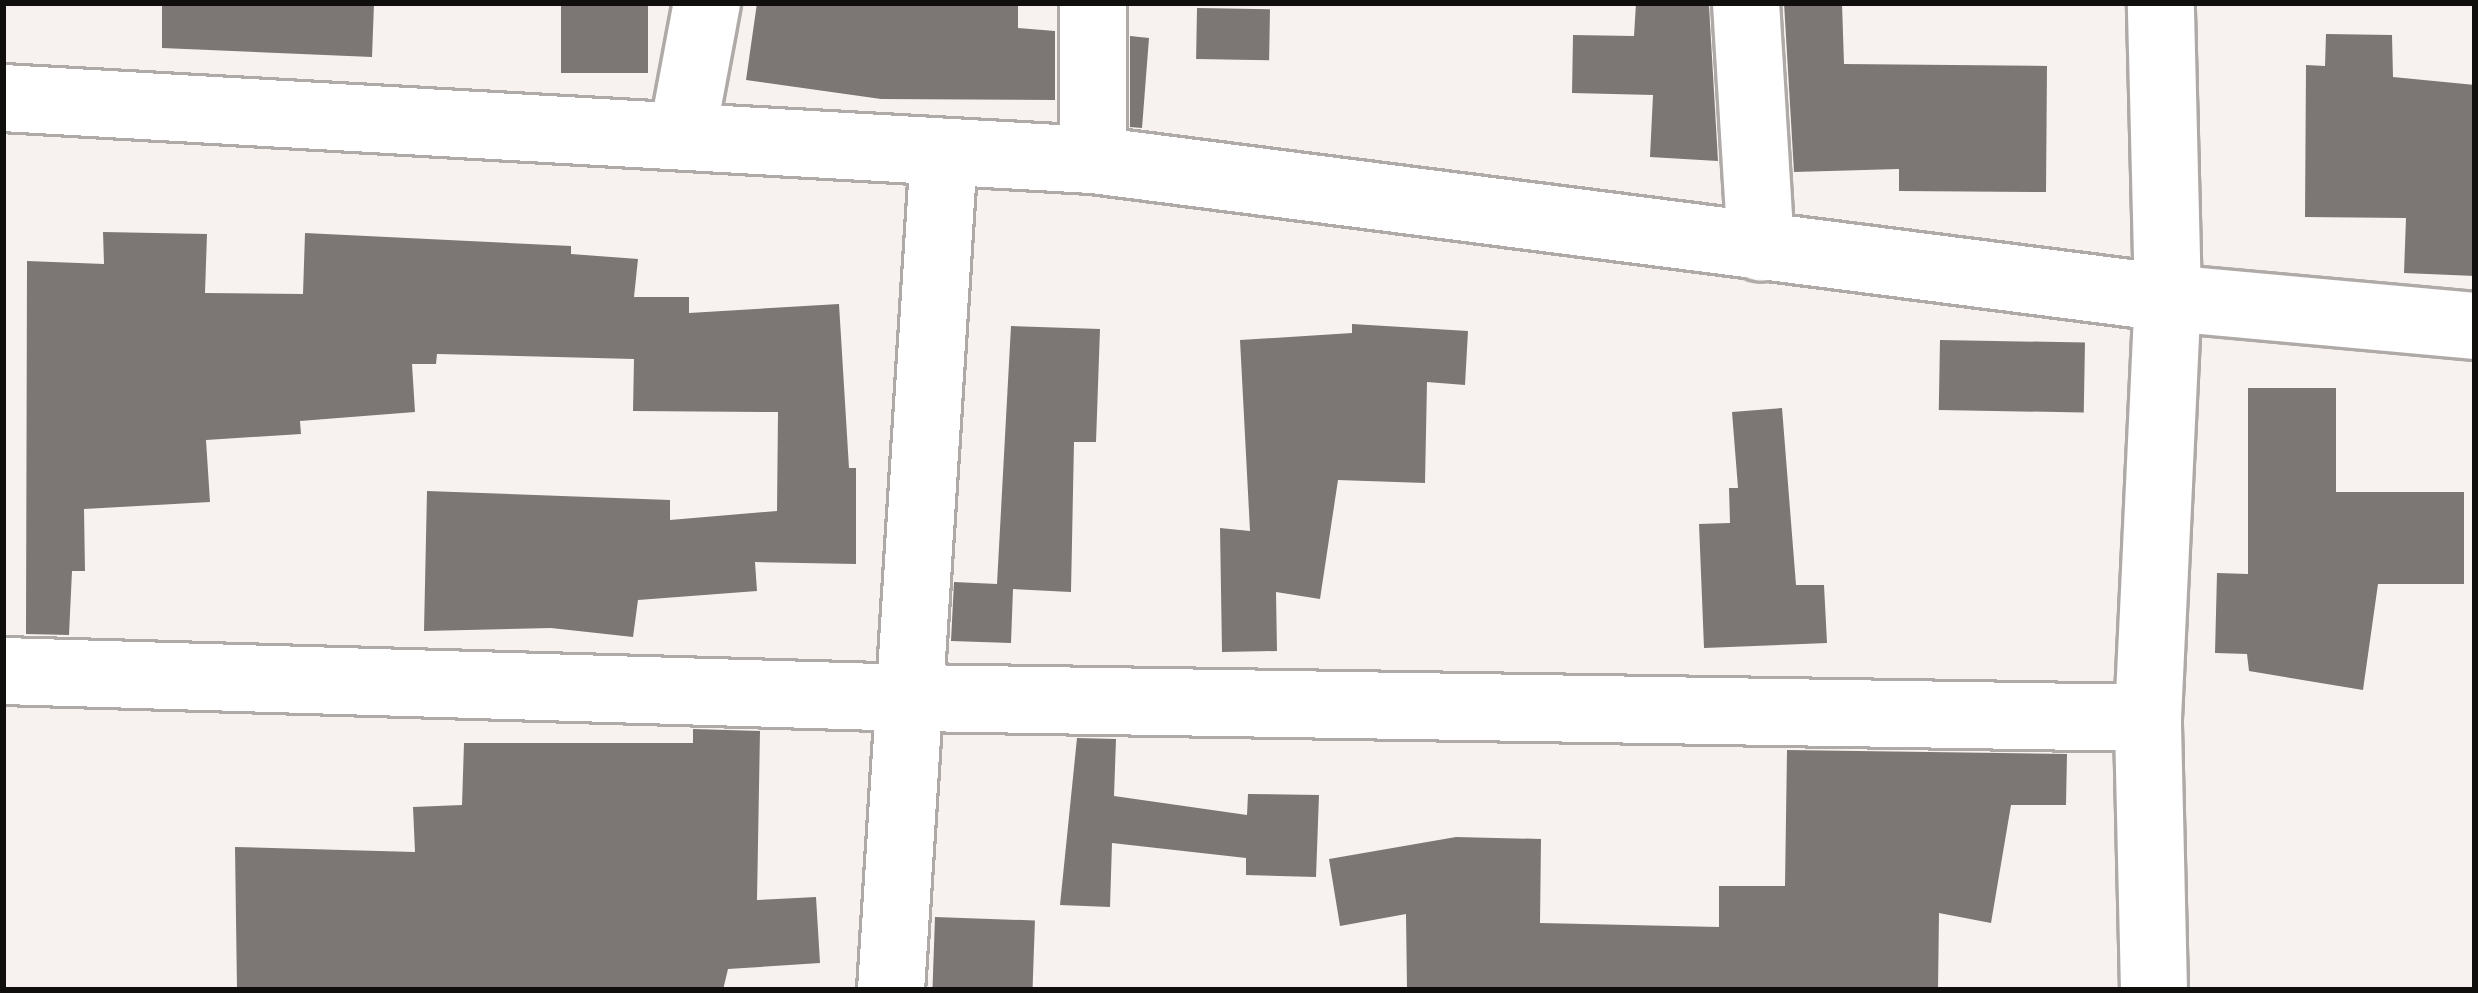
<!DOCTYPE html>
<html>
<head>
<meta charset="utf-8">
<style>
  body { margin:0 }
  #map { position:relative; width:2478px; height:993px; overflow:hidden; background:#f7f2ef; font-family:"Roboto Condensed",sans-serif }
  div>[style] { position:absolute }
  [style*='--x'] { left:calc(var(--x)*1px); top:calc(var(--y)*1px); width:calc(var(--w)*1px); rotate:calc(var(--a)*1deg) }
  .building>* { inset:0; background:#7c7775; transform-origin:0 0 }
  .roads { filter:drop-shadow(3px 0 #afaaa7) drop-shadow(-3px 0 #afaaa7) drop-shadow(0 3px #afaaa7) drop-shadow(0 -3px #afaaa7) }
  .minor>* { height:66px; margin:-33px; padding:0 33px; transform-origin:33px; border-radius:33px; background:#fff }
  span { translate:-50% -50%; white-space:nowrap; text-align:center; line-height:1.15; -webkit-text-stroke:12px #fff; paint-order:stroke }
  .frame { position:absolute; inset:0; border:6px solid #110f0e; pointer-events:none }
</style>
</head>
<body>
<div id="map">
  <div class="building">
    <div style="clip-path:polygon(162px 3px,374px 3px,372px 57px,162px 48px)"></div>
    <div style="left:561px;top:3px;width:87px;height:70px"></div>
    <div style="clip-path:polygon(757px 3px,1018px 3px,1018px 28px,1055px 31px,1055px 100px,881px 99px,746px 80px)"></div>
    <div style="clip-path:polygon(1636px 3px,1709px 6px,1718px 161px,1650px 157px,1653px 95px,1572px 93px,1573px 35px,1634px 36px)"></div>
    <div style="clip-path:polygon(1784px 3px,1842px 3px,1844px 64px,2047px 66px,2046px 192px,1899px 191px,1899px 169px,1794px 172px)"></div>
    <div style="left:1197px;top:8px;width:73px;height:51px;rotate:1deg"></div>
    <div style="clip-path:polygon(2326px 34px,2392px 35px,2393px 77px,2475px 85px,2475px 276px,2404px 273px,2406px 218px,2305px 217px,2306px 65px,2325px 66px)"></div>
    <div style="clip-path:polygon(1130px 36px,1149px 38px,1142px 128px,1130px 127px)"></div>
    <div style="clip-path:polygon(103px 232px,207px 234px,205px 293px,303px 294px,305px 233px,571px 246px,571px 254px,638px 259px,634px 297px,689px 297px,689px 313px,839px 304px,849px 468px,856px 468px,856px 564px,755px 562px,757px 591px,638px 600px,633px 637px,551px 628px,424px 631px,427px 491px,670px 500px,670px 520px,777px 511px,778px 412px,633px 411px,634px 359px,437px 354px,436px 364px,412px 364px,415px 412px,300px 421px,301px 434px,206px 440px,210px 502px,84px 509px,85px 571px,72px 571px,69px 635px,26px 634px,27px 261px,104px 264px)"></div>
    <div style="clip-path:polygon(1352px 324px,1468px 331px,1465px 385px,1427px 382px,1425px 483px,1338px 480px,1320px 599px,1276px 592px,1277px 651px,1222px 652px,1220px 528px,1250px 531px,1240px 340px,1352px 333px)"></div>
    <div style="clip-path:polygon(1011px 326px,1100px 329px,1096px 442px,1074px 442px,1071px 592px,1013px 589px,1011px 643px,951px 641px,954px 582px,997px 584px)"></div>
    <div style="left:1940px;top:340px;width:145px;height:70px;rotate:1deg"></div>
    <div style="clip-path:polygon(2248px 388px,2336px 388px,2336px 492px,2464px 492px,2464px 584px,2378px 584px,2363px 690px,2249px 671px,2247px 654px,2215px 653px,2217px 573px,2248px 574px)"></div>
    <div style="clip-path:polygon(1782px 408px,1796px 585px,1824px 585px,1827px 643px,1704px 648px,1699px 524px,1730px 523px,1729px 488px,1738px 488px,1732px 412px)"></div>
    <div style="clip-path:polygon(693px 729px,760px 731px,757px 900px,816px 897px,820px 963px,728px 969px,723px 990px,237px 990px,235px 847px,415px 852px,413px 807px,462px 805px,464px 743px,693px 743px)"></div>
    <div style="clip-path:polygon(1077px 738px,1116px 739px,1114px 796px,1247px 815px,1248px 794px,1319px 795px,1316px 877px,1246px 875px,1246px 858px,1112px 843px,1110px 907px,1060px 905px)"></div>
    <div style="clip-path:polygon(1787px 750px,2067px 754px,2066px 805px,2011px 805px,1991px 923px,1939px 913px,1938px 990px,1407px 990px,1406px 914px,1340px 926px,1329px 859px,1456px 837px,1541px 839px,1540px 923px,1719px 927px,1719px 886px,1785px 886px)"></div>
    <div style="left:935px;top:917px;width:100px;height:73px;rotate:2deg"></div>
  </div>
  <div class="roads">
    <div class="minor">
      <div style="--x:1093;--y:3;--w:157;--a:90"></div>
      <div style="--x:1746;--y:3;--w:245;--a:86.5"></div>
      <div style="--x:3;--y:98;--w:1092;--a:3.26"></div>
      <div style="--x:1093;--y:160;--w:1084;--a:7.32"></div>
      <div style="--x:2168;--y:298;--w:308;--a:5.2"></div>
      <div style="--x:683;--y:131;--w:130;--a:-79.4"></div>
      <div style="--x:3;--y:671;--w:912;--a:1.7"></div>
      <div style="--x:915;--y:698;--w:1233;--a:0.93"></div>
      <div style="--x:891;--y:990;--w:839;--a:-86.38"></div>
      <div style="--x:2154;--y:990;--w:272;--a:-91.3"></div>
      <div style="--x:2148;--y:718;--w:420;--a:-87.3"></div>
      <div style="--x:2168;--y:298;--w:295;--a:-91.4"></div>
    </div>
  </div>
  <div class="frame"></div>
</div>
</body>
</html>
